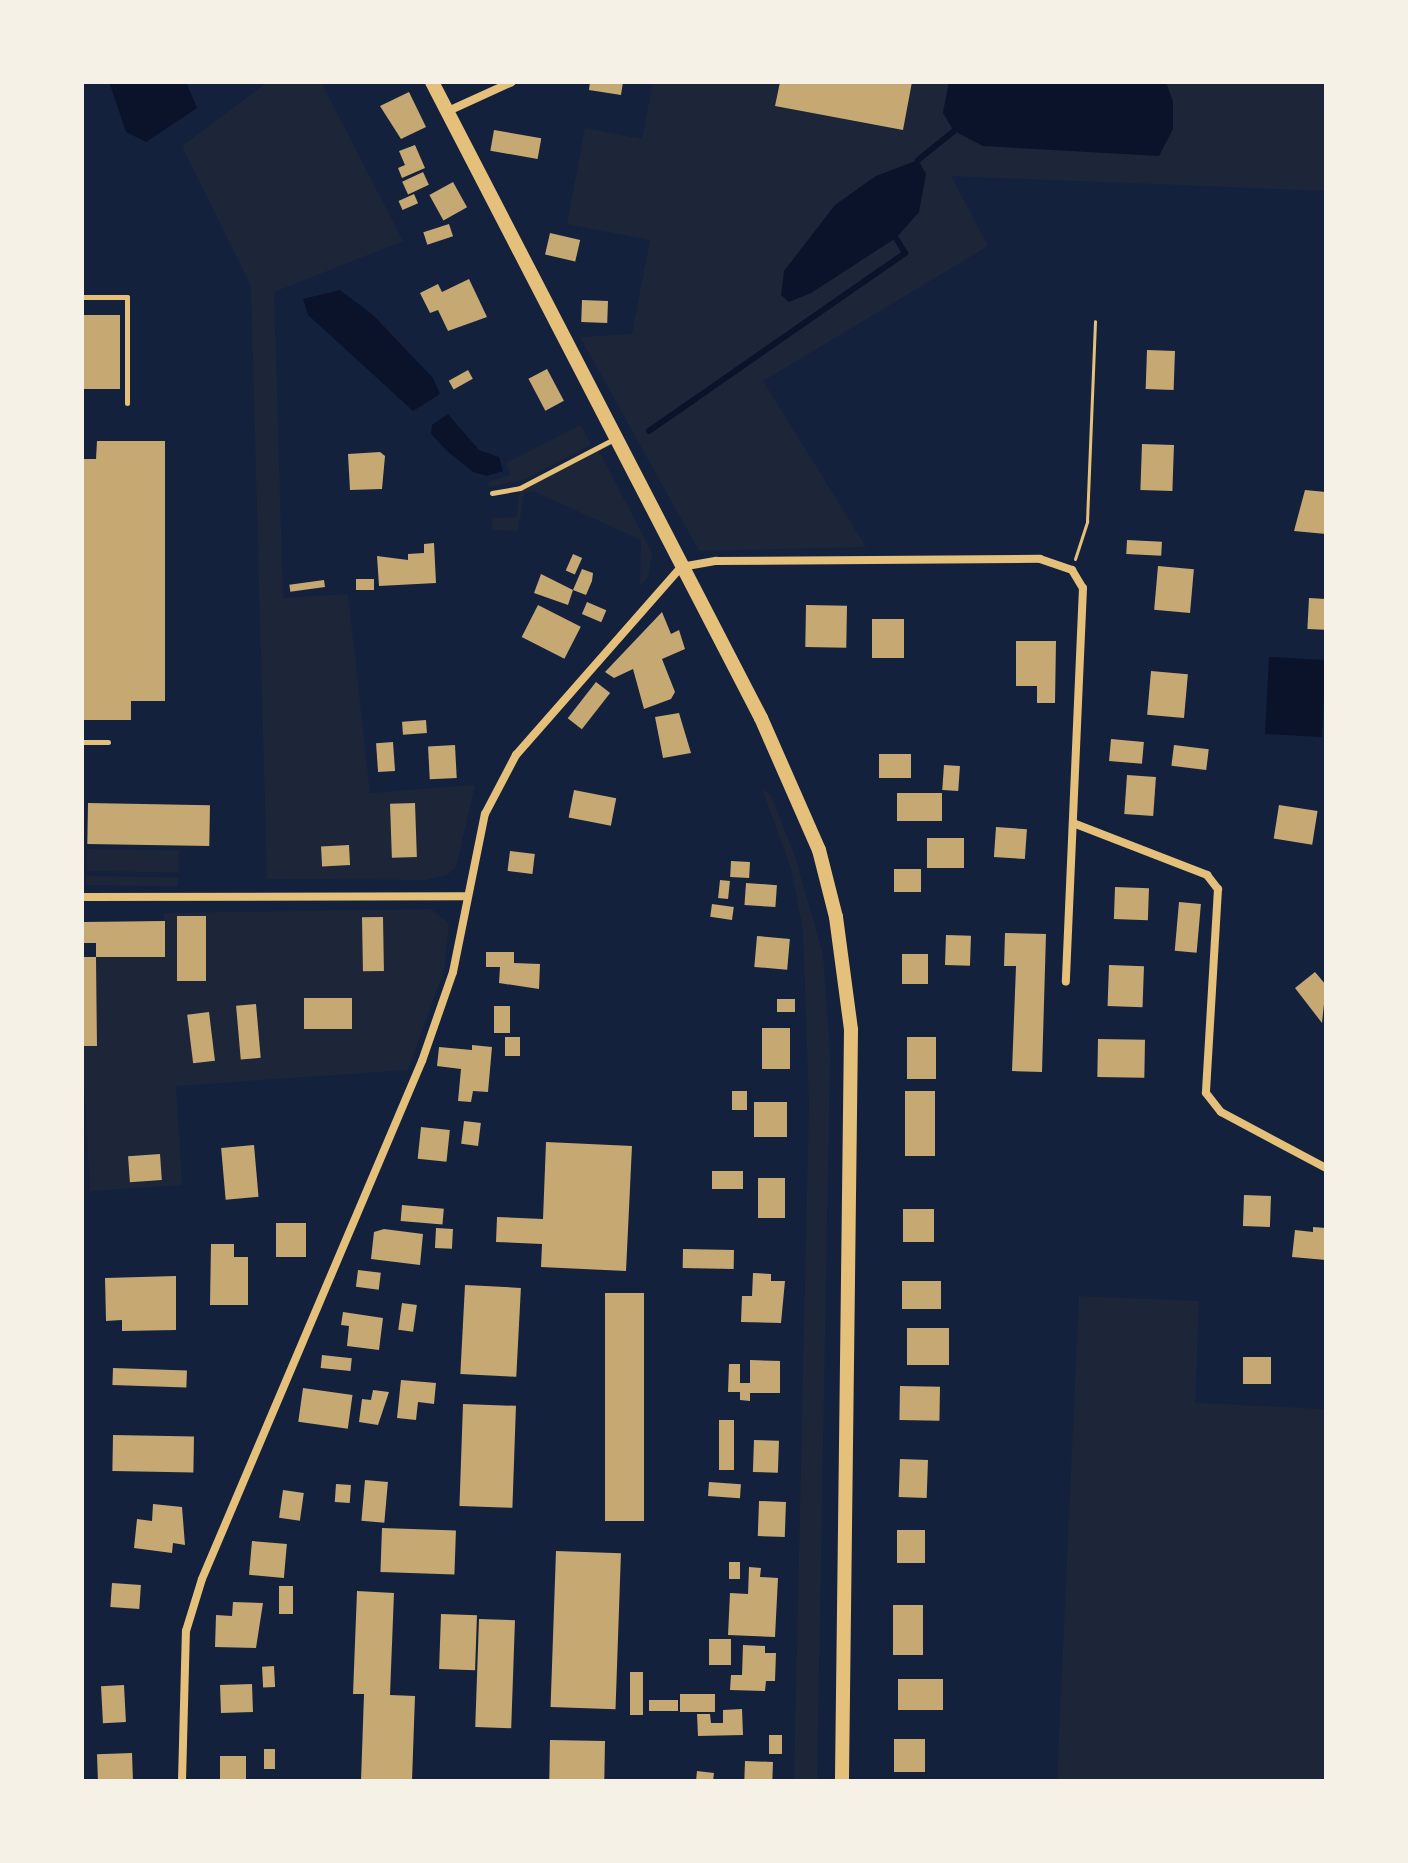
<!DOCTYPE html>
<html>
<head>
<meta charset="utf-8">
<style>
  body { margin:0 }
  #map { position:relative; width:1408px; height:1863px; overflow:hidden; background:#14213d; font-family:"Fira Sans",sans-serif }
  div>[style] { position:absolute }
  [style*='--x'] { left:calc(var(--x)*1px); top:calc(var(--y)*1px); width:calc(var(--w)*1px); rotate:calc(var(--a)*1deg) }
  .green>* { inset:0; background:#1d2539; transform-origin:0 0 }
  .water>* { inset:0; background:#0b132b; transform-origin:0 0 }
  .stream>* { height:6px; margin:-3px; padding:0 3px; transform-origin:3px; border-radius:3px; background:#0b132b }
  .building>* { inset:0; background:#c6a872; transform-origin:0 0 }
  .path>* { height:3px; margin:-1.5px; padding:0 1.5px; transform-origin:1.5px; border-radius:1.5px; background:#e5c07b }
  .service>* { height:5px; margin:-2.5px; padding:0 2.5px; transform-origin:2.5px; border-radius:2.5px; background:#e5c07b }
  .minor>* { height:8px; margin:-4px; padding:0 4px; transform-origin:4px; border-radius:4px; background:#e5c07b }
  .tertiary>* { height:14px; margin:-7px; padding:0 7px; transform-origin:7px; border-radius:7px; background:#e5c07b }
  span { translate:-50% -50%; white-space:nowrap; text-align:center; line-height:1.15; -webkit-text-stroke:7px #f6f1e7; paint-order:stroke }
  .frame { position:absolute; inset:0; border:84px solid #f6f1e7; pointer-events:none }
</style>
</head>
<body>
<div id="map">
  <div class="green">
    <div style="clip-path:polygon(268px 82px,321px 82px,403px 241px,274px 292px,283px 598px,348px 594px,370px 793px,475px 785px,456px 867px,447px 875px,425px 880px,267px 879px,251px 286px,182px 146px)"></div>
    <div style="clip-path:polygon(653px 82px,780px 82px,776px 106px,902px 130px,912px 82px,949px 82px,943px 113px,954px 131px,1173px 102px,1166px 82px,1326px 82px,1326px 191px,951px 176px,988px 246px,763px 381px,866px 547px,699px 551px,580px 337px,632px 334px,650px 240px,567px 224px,585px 128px,642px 139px)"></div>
    <div style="clip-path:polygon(581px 425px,591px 445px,523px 480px,489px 487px,488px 482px,511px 475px,506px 463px)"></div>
    <div style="clip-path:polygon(599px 451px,652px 553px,648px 577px,640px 585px,641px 540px,533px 491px,524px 493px,518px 531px,493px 530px,492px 518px,517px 517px,520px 490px)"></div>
    <div style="clip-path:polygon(762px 789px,771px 795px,795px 857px,823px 954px,830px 1058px,817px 1781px,794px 1781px,809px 1104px,803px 930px,791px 868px)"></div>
    <div style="left:87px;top:849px;width:92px;height:22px;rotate:1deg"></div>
    <div style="left:86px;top:876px;width:92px;height:9px;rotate:1deg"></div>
    <div style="clip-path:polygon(431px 909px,449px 923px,444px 970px,408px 1070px,176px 1086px,182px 1185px,90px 1191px,82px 1046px,97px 1045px,96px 957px,165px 957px,164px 913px)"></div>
    <div style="clip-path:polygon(1079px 1296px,1199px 1301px,1195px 1403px,1326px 1409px,1326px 1781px,1057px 1781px)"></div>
  </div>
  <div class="water">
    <div style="clip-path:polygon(109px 82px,186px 82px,197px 108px,146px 142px,126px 132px)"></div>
    <div style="clip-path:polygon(949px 82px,1166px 82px,1173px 102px,1173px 129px,1159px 156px,983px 146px,954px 131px,943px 113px)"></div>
    <div style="clip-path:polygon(918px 160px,926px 174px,919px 212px,896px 238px,811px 293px,789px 302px,781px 295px,784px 271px,835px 205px,876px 176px)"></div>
    <div style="clip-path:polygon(340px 290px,373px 315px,433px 378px,440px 394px,413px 411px,308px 315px,303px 299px)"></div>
    <div style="clip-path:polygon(448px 414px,479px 450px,499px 457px,503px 471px,487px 476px,473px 472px,447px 451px,431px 434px,432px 425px)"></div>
    <div style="left:1269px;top:657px;width:57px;height:77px;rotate:3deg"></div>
  </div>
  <div class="stream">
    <div style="--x:918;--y:160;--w:46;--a:-38.9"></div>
    <div style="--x:649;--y:431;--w:312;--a:-34.8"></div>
    <div style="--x:905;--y:253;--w:17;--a:-121"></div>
  </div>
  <div class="building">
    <div style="clip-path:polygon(590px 82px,623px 82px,621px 95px,589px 90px)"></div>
    <div style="clip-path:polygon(780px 82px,912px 82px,903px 130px,775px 106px)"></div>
    <div style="clip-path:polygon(409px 92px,426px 127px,401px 139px,380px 106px)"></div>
    <div style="left:494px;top:130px;width:48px;height:21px;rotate:10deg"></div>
    <div style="clip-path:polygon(415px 145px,425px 168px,402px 178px,398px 168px,405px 165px,399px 151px)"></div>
    <div style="left:423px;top:172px;width:14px;height:23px;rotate:65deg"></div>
    <div style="left:453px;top:182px;width:29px;height:27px;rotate:61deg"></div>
    <div style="left:414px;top:194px;width:10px;height:17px;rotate:66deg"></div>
    <div style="left:449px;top:224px;width:13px;height:27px;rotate:72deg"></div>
    <div style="left:550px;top:233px;width:31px;height:22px;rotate:13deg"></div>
    <div style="clip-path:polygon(469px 279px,487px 317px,448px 331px,438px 310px,430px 313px,420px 293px,438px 284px,442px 292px)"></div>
    <div style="left:582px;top:300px;width:26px;height:22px;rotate:2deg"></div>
    <div style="left:82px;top:315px;width:38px;height:74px"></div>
    <div style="left:1147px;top:350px;width:28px;height:39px;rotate:2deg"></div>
    <div style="left:547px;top:369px;width:36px;height:21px;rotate:62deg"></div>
    <div style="left:468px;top:370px;width:10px;height:22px;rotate:61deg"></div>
    <div style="clip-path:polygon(97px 441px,165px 441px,165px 701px,131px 701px,131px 720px,82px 720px,82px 459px,96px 459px)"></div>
    <div style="left:1142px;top:444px;width:32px;height:46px;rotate:2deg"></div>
    <div style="clip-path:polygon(380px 452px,385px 456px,382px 489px,350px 490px,348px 454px)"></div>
    <div style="clip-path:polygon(1305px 490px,1326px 492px,1326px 534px,1294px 531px)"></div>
    <div style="left:1127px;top:540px;width:35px;height:14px;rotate:3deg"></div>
    <div style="clip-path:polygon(434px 543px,436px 583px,379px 586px,377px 556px,408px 560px,408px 554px,424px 553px,424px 544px)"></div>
    <div style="left:573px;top:554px;width:10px;height:18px;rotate:24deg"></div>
    <div style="left:1158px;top:566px;width:36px;height:44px;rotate:5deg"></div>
    <div style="clip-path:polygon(582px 569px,593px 573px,592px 581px,586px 595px,573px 590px,568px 605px,534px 593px,541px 574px,573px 590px)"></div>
    <div style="left:374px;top:579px;width:11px;height:18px;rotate:90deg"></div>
    <div style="left:324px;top:580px;width:7px;height:35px;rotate:82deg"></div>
    <div style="left:1309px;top:598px;width:17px;height:31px;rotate:3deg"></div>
    <div style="left:587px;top:602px;width:21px;height:13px;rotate:23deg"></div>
    <div style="left:538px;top:605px;width:48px;height:36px;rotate:27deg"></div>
    <div style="left:806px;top:605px;width:41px;height:42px;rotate:1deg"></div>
    <div style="clip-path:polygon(662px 612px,671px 634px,679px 630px,685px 649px,662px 659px,675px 692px,671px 699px,644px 709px,633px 669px,614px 678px,605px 672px)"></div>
    <div style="left:872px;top:619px;width:32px;height:39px"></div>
    <div style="clip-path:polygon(1016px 641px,1056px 641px,1055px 703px,1037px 703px,1037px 686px,1016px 686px)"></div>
    <div style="left:1151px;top:671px;width:37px;height:44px;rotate:5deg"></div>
    <div style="left:596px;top:682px;width:18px;height:46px;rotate:38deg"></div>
    <div style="clip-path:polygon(679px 713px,691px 753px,663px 758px,655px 717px)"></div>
    <div style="left:426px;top:720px;width:13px;height:24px;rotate:86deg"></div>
    <div style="left:1111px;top:739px;width:33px;height:22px;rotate:5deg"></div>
    <div style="left:393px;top:742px;width:29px;height:17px;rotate:86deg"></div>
    <div style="left:455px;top:745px;width:33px;height:27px;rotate:87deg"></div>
    <div style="left:1174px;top:745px;width:35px;height:21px;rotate:7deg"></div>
    <div style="left:879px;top:754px;width:32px;height:24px"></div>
    <div style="left:944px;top:765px;width:16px;height:25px;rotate:4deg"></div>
    <div style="left:1127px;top:775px;width:29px;height:39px;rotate:4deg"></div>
    <div style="left:574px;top:790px;width:43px;height:28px;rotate:11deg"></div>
    <div style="left:897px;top:793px;width:45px;height:28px"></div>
    <div style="left:88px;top:803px;width:122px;height:41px;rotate:1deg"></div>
    <div style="left:415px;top:803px;width:54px;height:25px;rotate:88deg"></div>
    <div style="left:1279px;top:805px;width:39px;height:34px;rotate:9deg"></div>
    <div style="left:996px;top:827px;width:31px;height:30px;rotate:4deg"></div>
    <div style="left:927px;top:838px;width:37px;height:30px"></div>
    <div style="left:349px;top:845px;width:20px;height:28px;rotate:87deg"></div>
    <div style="left:510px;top:851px;width:25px;height:20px;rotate:7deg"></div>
    <div style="left:731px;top:861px;width:19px;height:16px;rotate:3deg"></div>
    <div style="left:894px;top:869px;width:27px;height:23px"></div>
    <div style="left:720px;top:880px;width:10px;height:18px;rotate:6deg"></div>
    <div style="left:746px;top:883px;width:31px;height:22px;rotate:4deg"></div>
    <div style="left:1115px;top:887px;width:34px;height:32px;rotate:2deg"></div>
    <div style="left:1179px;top:902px;width:22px;height:49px;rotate:5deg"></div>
    <div style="left:712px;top:904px;width:22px;height:13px;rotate:8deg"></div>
    <div style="left:177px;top:916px;width:29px;height:65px"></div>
    <div style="left:383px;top:917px;width:54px;height:21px;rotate:89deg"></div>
    <div style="clip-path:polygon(165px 921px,165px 957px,96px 957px,97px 1046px,82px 1046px,82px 957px,96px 957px,96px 943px,82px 943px,82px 922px)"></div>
    <div style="clip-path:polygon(1005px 933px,1046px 934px,1042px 1072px,1012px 1071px,1016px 966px,1004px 966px)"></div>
    <div style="left:946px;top:935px;width:25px;height:30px;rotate:2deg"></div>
    <div style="left:757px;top:936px;width:33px;height:31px;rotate:5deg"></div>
    <div style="clip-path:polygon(486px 952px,514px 952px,514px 963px,540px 964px,539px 989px,499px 983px,500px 967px,486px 967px)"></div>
    <div style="left:902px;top:954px;width:26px;height:30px"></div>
    <div style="left:1109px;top:965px;width:35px;height:41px;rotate:2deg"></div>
    <div style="clip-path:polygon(1315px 972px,1326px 985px,1322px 1023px,1295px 988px)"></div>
    <div style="left:304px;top:998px;width:48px;height:31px"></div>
    <div style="left:777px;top:999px;width:18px;height:13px"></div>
    <div style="left:256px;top:1004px;width:54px;height:20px;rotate:85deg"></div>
    <div style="left:494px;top:1006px;width:16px;height:27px"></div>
    <div style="left:209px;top:1012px;width:49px;height:22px;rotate:83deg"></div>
    <div style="left:762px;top:1028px;width:28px;height:41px"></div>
    <div style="left:505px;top:1037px;width:15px;height:19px"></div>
    <div style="left:907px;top:1037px;width:29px;height:42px"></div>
    <div style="left:1098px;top:1039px;width:47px;height:38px;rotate:1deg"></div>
    <div style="clip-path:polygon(472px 1045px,492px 1047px,488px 1092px,473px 1091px,471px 1102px,458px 1101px,461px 1069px,437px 1066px,439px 1047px,472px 1050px)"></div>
    <div style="left:732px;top:1091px;width:15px;height:19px"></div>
    <div style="left:905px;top:1091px;width:30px;height:65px"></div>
    <div style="left:754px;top:1102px;width:33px;height:35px"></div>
    <div style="left:464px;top:1121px;width:17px;height:23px;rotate:7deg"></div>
    <div style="left:421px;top:1127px;width:29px;height:32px;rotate:6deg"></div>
    <div style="clip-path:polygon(546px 1142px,632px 1146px,626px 1271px,541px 1267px,542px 1244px,496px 1242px,497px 1217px,543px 1219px)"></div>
    <div style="left:254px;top:1145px;width:52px;height:33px;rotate:85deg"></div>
    <div style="left:160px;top:1154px;width:26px;height:32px;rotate:86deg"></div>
    <div style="left:712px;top:1171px;width:31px;height:18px"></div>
    <div style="left:758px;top:1178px;width:27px;height:40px"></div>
    <div style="left:1244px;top:1195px;width:27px;height:31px;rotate:2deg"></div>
    <div style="left:402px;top:1205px;width:42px;height:16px;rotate:5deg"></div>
    <div style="left:903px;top:1209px;width:31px;height:33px"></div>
    <div style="left:276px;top:1223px;width:30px;height:34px"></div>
    <div style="clip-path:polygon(1313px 1227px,1326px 1228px,1326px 1260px,1292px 1257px,1295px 1230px,1313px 1232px)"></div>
    <div style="left:436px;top:1228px;width:17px;height:20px;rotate:3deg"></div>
    <div style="clip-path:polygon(384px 1229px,423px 1234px,420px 1265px,371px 1259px,374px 1232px)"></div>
    <div style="clip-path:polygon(211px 1244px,234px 1244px,234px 1257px,248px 1257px,248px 1305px,210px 1305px)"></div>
    <div style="left:683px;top:1249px;width:51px;height:19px;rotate:1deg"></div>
    <div style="left:358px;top:1270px;width:23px;height:17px;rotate:7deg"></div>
    <div style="clip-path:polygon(753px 1273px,771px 1274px,771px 1281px,785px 1281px,781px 1323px,741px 1322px,742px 1296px,752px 1296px)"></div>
    <div style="clip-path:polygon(176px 1276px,176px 1330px,122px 1331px,122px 1320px,106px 1321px,105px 1278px)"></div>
    <div style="left:902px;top:1281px;width:39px;height:28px"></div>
    <div style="left:465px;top:1285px;width:56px;height:89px;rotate:3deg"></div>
    <div style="left:605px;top:1293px;width:39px;height:228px"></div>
    <div style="left:402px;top:1303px;width:15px;height:27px;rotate:8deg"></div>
    <div style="clip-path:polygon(343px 1312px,383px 1318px,379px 1350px,347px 1346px,349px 1326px,341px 1325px)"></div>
    <div style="left:907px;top:1328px;width:42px;height:37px"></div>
    <div style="left:322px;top:1355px;width:30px;height:13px;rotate:6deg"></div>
    <div style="left:1243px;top:1357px;width:28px;height:27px"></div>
    <div style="clip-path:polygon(750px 1360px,780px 1361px,780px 1393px,750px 1393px,750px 1401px,740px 1400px,740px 1392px,728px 1392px,729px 1364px,740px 1364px,740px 1383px,750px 1383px)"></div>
    <div style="left:113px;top:1368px;width:74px;height:17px;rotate:2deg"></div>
    <div style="clip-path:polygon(401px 1380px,436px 1383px,434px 1404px,418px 1402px,416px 1420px,397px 1418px)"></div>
    <div style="left:900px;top:1386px;width:40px;height:34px;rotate:1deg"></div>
    <div style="left:303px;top:1388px;width:50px;height:34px;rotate:8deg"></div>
    <div style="clip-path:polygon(373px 1390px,389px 1392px,378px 1425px,359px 1422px,362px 1399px,371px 1400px)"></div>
    <div style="left:463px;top:1404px;width:53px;height:102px;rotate:2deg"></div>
    <div style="left:719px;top:1420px;width:15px;height:50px"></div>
    <div style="left:113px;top:1435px;width:81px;height:36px;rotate:1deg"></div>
    <div style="left:754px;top:1440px;width:25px;height:32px;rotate:2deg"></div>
    <div style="left:900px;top:1459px;width:28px;height:38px;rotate:2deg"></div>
    <div style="left:365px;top:1480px;width:23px;height:41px;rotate:5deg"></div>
    <div style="left:709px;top:1482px;width:32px;height:14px;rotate:4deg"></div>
    <div style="left:336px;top:1484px;width:15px;height:18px;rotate:4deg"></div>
    <div style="left:283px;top:1490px;width:21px;height:28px;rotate:8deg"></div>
    <div style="left:759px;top:1501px;width:27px;height:35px;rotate:2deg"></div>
    <div style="clip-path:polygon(153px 1504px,182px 1507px,185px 1545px,173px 1543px,172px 1553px,134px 1548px,137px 1519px,152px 1521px)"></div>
    <div style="left:382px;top:1528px;width:74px;height:44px;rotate:2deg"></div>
    <div style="left:897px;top:1530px;width:28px;height:33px"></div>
    <div style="left:252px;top:1541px;width:35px;height:34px;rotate:5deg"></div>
    <div style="left:556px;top:1551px;width:65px;height:156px;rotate:2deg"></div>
    <div style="left:729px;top:1562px;width:11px;height:17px"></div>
    <div style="clip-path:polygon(749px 1567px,761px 1568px,760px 1577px,778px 1578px,775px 1637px,728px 1635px,730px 1593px,748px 1594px)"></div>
    <div style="left:112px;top:1583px;width:29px;height:24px;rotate:4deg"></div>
    <div style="left:279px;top:1586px;width:14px;height:28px"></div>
    <div style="clip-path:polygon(357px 1591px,394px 1593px,390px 1695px,415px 1696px,412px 1781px,361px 1781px,364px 1694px,353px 1694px)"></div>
    <div style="clip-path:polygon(233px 1602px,263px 1603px,256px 1648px,215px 1647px,216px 1615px,232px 1616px)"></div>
    <div style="left:893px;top:1605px;width:30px;height:50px"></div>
    <div style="left:441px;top:1614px;width:36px;height:55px;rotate:2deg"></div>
    <div style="left:479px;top:1619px;width:36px;height:108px;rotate:2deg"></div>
    <div style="left:709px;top:1639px;width:22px;height:26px"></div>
    <div style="clip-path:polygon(743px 1645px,765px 1646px,765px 1653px,776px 1653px,775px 1681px,766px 1681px,765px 1691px,730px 1690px,731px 1675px,742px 1675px)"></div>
    <div style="left:274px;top:1666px;width:21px;height:12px;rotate:87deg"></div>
    <div style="left:630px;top:1672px;width:13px;height:43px"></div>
    <div style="left:898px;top:1679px;width:45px;height:31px"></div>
    <div style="left:252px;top:1684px;width:28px;height:32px;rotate:88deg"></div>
    <div style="left:124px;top:1685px;width:37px;height:23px;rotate:87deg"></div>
    <div style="left:680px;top:1694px;width:35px;height:18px"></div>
    <div style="left:678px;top:1700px;width:11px;height:29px;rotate:90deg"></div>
    <div style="clip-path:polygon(742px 1709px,743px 1735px,698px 1736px,697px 1714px,710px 1714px,711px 1723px,723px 1723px,723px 1710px)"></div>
    <div style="left:769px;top:1735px;width:13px;height:19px"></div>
    <div style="left:894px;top:1739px;width:31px;height:33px"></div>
    <div style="left:550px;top:1740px;width:55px;height:39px;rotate:1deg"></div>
    <div style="left:264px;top:1749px;width:11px;height:20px"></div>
    <div style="left:132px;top:1753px;width:28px;height:35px;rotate:88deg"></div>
    <div style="left:220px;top:1756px;width:26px;height:25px"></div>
    <div style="left:745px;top:1761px;width:28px;height:20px;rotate:2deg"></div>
    <div style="clip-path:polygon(697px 1771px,714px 1773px,713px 1781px,696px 1781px)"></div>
  </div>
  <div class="path">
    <div style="--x:1075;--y:559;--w:40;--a:-72"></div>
    <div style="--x:1087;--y:521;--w:200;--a:-87.7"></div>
  </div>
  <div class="service">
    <div style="--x:82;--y:297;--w:45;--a:0"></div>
    <div style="--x:127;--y:297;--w:106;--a:90"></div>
    <div style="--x:492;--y:493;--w:28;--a:-10"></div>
    <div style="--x:520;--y:488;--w:106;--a:-27.5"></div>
    <div style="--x:82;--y:742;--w:26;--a:0"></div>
  </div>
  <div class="minor">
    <div style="--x:446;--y:112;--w:72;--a:-24.4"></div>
    <div style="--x:1073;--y:823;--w:144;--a:21.2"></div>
    <div style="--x:1207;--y:875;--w:18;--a:52"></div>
    <div style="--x:1218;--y:889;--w:204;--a:93.4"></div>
    <div style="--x:1206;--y:1093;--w:24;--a:52"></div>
    <div style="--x:1221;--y:1112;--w:119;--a:28.1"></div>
    <div style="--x:82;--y:897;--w:383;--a:-0.1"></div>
    <div style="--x:182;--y:1781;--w:150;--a:-88.5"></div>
    <div style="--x:186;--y:1631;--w:54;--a:-72.9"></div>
    <div style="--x:202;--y:1579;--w:563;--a:-66.99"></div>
    <div style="--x:422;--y:1061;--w:94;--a:-70.8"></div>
    <div style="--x:453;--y:972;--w:161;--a:-78.6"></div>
    <div style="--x:485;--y:814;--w:67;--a:-62.3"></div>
    <div style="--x:516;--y:755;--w:250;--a:-48.7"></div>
    <div style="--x:681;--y:567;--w:36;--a:-10"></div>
    <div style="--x:716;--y:561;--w:324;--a:-0.4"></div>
    <div style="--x:1040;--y:559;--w:34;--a:19"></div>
    <div style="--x:1072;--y:570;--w:21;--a:59"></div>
    <div style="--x:1083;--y:588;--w:394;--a:92.5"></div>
  </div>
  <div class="tertiary">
    <div style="--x:432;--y:82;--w:716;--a:62.65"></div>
    <div style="--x:761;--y:718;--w:144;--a:66.3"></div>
    <div style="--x:819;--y:850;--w:69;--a:75.8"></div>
    <div style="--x:836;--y:917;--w:114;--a:82.4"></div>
    <div style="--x:851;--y:1030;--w:751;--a:90.69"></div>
  </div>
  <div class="frame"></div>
</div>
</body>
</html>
